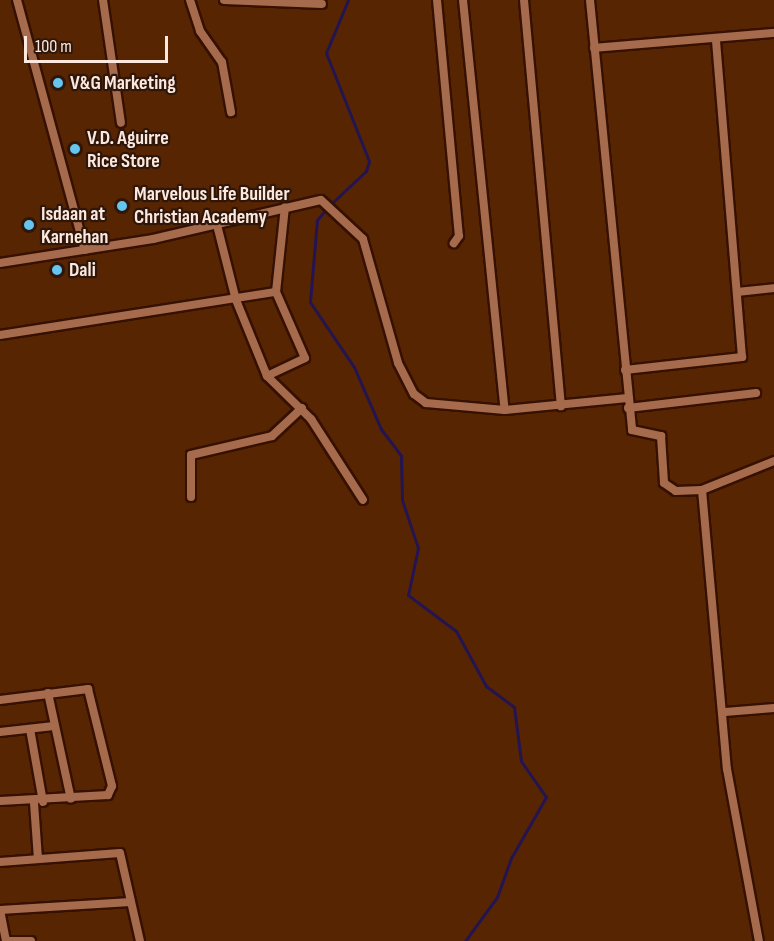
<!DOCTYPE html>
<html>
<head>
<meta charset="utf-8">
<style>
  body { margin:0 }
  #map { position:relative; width:774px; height:941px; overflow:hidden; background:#582503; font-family:"Sofia Sans Condensed",sans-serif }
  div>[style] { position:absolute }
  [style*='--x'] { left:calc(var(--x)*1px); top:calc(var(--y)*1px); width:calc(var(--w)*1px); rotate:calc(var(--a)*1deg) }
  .stream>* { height:3px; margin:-1.5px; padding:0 1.5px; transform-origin:1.5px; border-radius:1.5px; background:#241551 }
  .roads { filter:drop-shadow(2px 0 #361000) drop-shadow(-2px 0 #361000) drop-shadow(0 2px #361000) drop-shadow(0 -2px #361000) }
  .street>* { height:8px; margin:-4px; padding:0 4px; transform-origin:4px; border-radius:4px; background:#a56b4c }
  .dots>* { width:16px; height:16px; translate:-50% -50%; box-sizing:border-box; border:3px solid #2e170a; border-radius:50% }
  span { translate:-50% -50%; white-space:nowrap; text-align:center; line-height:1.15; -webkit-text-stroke:4.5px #2e170a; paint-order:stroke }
  .poi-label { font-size:20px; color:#fce8de; font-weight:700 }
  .left { translate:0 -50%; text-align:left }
  .scale { position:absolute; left:24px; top:36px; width:144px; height:27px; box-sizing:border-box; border:3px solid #fce8de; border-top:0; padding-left:8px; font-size:18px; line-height:21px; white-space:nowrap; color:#fce8de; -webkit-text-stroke:4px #2e170a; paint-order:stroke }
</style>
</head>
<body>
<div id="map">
  <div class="stream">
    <div style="--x:333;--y:202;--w:45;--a:-43.2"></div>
    <div style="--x:366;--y:171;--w:10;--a:-73"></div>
    <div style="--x:369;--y:161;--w:116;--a:-111.7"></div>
    <div style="--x:326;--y:53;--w:57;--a:-67.5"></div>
    <div style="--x:327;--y:208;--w:16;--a:130"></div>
    <div style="--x:317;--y:220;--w:82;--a:94.9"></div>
    <div style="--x:310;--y:302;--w:78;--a:55.9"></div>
    <div style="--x:354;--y:367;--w:68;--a:66.5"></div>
    <div style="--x:381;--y:429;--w:34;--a:53"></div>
    <div style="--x:401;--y:456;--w:44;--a:88.7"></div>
    <div style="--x:402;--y:500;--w:51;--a:71.6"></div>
    <div style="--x:418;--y:548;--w:48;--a:102"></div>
    <div style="--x:408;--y:595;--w:60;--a:36.9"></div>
    <div style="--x:456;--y:631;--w:63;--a:61.4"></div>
    <div style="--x:486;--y:686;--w:35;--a:37"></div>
    <div style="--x:514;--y:707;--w:54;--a:82.6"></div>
    <div style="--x:521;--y:761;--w:44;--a:55.2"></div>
    <div style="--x:546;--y:797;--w:70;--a:119.8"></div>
    <div style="--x:511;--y:858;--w:41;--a:109.7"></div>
    <div style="--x:497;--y:897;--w:54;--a:126"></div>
  </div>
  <div class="roads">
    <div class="street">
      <div style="--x:17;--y:0;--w:259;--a:74.8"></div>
      <div style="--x:103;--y:0;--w:124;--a:81.7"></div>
      <div style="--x:190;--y:0;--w:33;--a:72"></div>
      <div style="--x:200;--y:31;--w:38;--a:55"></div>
      <div style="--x:222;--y:62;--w:51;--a:79.8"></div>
      <div style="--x:224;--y:0;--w:98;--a:2.3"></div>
      <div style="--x:437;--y:0;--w:237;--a:84.7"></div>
      <div style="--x:459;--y:236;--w:9;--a:126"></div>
      <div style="--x:463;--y:0;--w:412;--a:84.2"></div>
      <div style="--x:524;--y:0;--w:408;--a:84.8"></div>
      <div style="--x:590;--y:0;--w:432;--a:84.4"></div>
      <div style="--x:632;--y:430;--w:30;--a:12"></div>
      <div style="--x:661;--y:436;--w:47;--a:86.3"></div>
      <div style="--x:664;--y:483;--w:14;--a:34"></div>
      <div style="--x:676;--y:491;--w:26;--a:-2"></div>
      <div style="--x:702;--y:490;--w:78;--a:-21.9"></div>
      <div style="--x:594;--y:48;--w:181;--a:-4.8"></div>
      <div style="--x:217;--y:225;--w:77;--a:75.8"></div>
      <div style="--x:236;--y:300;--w:82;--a:67.8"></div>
      <div style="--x:267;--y:376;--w:62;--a:44.3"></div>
      <div style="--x:311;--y:419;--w:96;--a:57.3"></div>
      <div style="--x:0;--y:263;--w:155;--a:-8.9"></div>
      <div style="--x:153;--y:239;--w:172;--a:-13.1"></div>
      <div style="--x:321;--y:200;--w:57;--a:42.9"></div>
      <div style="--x:363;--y:239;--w:129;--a:74.2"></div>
      <div style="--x:398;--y:363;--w:35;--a:63"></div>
      <div style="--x:414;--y:394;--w:15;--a:37"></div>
      <div style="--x:426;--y:403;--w:79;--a:5.1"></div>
      <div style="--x:505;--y:410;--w:123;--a:-5.6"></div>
      <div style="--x:737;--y:292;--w:37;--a:-6"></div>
      <div style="--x:0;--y:335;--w:279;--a:-8.9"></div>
      <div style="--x:625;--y:370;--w:118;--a:-6.3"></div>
      <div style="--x:742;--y:357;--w:319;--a:-94.7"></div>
      <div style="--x:267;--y:376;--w:42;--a:-25.3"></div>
      <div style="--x:305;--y:358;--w:72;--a:-113.7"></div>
      <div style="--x:276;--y:292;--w:85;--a:-84"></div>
      <div style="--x:628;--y:408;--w:129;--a:-6.7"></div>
      <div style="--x:702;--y:490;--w:280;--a:84.9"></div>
      <div style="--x:727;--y:769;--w:175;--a:79.5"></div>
      <div style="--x:191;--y:497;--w:42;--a:-90"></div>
      <div style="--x:191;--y:455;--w:83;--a:-13.2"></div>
      <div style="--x:272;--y:436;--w:41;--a:-43"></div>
      <div style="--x:48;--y:693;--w:108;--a:77.8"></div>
      <div style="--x:0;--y:700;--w:89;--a:-7.1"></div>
      <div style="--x:88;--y:689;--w:100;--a:76.1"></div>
      <div style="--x:112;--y:786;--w:10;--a:114"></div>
      <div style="--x:108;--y:795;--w:108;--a:176.8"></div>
      <div style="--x:725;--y:712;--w:49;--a:-4.7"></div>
      <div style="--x:30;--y:729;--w:74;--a:79.9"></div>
      <div style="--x:0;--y:732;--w:54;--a:-6.3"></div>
      <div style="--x:34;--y:803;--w:56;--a:85.9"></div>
      <div style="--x:0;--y:862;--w:120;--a:-4.3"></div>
      <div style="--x:120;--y:853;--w:90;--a:77.2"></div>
      <div style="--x:0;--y:910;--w:131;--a:-3.5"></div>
      <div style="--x:0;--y:910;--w:32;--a:79"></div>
      <div style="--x:6;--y:941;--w:25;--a:0"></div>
    </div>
  </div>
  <div class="dots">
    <div style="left:58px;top:83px;background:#65c5ee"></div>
    <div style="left:75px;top:149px;background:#65c5ee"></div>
    <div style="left:122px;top:206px;background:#65c5ee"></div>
    <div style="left:29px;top:225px;background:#65c5ee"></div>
    <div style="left:57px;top:270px;background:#65c5ee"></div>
  </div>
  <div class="poi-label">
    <span class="left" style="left:70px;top:83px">V&amp;G Marketing</span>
    <span class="left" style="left:87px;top:150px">V.D. Aguirre<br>Rice Store</span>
    <span class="left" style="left:134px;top:206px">Marvelous Life Builder<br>Christian Academy</span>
    <span class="left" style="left:41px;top:226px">Isdaan at<br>Karnehan</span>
    <span class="left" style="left:69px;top:270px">Dali</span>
  </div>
  <div class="scale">100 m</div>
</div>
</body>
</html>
